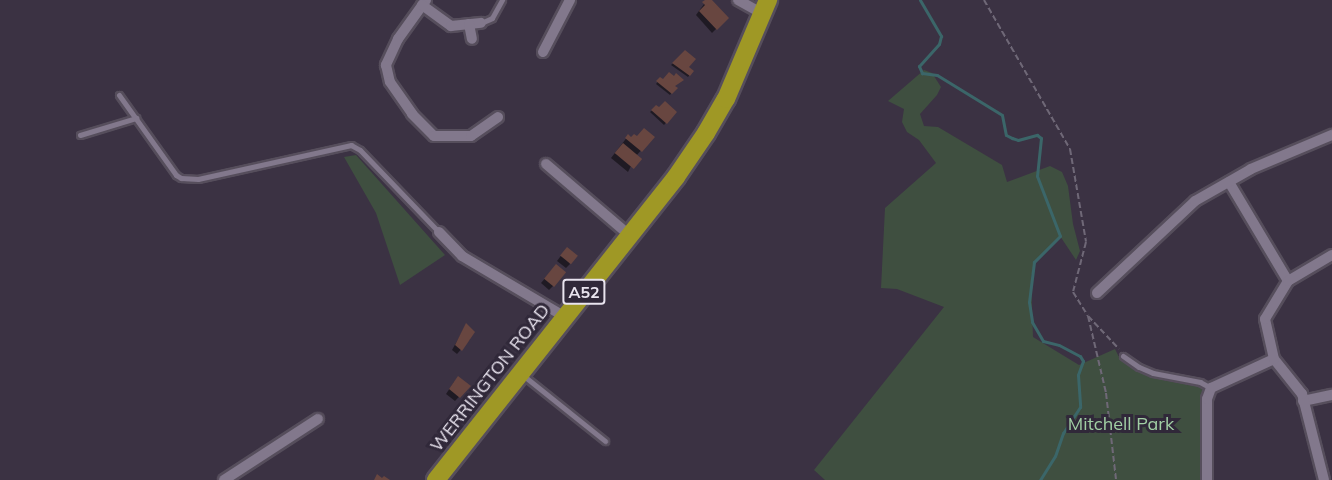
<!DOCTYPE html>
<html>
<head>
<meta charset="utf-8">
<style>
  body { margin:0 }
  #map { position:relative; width:1332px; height:480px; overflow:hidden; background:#3b3243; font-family:Mulish,sans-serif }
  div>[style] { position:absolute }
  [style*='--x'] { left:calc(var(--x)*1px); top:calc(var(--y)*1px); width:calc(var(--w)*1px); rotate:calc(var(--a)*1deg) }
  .green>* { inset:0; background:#3f4f40 }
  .shadow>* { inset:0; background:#0007 }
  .stream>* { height:3px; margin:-1.5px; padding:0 1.5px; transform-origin:1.5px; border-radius:1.5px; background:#3b6669 }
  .building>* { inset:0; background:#684640; transform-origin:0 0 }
  .path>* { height:2px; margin-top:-1px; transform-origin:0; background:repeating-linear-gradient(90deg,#6f6877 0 6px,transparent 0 9px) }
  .roads { filter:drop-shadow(2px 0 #564e5c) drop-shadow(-2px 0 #564e5c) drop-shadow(0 2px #564e5c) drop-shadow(0 -2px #564e5c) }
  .lane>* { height:5px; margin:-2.5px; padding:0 2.5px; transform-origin:2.5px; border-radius:2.5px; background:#82788c }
  .street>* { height:10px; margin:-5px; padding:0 5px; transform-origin:5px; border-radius:5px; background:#82788c }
  .highway>* { height:18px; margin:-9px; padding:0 9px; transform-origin:9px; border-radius:9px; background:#9f9825 }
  span { translate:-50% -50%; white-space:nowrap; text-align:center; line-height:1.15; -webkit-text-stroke:6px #302839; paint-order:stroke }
  .shield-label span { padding:2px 4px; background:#302839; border:2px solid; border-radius:4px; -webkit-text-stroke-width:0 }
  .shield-label { font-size:16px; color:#e9e4ef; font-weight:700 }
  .street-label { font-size:18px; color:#e9e4ef }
  .park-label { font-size:18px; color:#a1cfa4 }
</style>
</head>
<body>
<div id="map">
  <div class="green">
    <div style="clip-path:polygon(924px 70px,932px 73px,941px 87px,937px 95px,920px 114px,924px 126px,938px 127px,1002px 165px,1007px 182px,1050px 166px,1062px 172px,1068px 186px,1073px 224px,1080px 251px,1076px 260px,1060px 236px,1034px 262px,1031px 279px,1033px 337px,1079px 365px,1115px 349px,1120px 359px,1143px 373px,1163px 380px,1201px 387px,1204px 391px,1200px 480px,825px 480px,814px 470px,944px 307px,897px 289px,881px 288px,885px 208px,936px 163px,919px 140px,907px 132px,902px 122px,904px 109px,888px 101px)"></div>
    <div style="clip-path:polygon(356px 155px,445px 255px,400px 285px,376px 213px,344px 157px)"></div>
  </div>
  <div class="shadow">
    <div style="clip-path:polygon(707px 0,727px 18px,712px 33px,696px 15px)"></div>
    <div style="clip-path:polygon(685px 52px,687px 67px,692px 72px,688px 77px,671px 65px)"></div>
    <div style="clip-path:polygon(660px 79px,675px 88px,670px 95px,656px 84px)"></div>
    <div style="clip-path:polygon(656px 107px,675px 112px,664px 125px,650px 112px)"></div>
    <div style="clip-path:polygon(628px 136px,631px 139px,653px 137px,636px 156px,628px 172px,611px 158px)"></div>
    <div style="clip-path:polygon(563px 253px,570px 264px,566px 268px,557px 261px)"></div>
    <div style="clip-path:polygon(552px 270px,553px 286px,549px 290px,541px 283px)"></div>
    <div style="clip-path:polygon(466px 325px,470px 339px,457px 354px,452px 350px)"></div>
    <div style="clip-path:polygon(454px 382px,469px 386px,455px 401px,446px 394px)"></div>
  </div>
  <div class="stream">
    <div style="--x:920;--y:0;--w:42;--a:59.7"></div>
    <div style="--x:941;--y:36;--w:8;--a:104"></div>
    <div style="--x:939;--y:44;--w:30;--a:132"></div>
    <div style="--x:919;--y:66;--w:8;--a:67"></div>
    <div style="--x:922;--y:73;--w:15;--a:8"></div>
    <div style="--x:937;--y:75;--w:76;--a:31.6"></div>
    <div style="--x:1002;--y:115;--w:20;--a:79"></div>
    <div style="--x:1006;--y:135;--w:7;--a:27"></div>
    <div style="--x:1012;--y:138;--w:6;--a:18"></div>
    <div style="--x:1018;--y:140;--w:20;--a:-15"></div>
    <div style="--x:1037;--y:135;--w:5;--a:37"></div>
    <div style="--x:1041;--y:138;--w:38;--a:96"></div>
    <div style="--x:1037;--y:176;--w:64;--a:69"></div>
    <div style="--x:1060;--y:236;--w:37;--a:135"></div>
    <div style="--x:1034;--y:262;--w:40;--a:97.1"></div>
    <div style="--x:1029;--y:302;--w:20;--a:81"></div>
    <div style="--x:1032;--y:322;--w:22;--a:60"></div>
    <div style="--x:1043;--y:341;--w:16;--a:14"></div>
    <div style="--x:1059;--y:345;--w:24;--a:28"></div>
    <div style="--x:1080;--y:356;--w:6;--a:59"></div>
    <div style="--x:1083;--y:361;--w:15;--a:110"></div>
    <div style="--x:1078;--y:375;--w:32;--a:86"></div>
    <div style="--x:1080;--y:407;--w:31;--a:123"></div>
    <div style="--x:1063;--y:433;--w:24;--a:109"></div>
    <div style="--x:1055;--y:456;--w:28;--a:122"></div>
  </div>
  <div class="building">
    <div style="clip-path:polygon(705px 0,712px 0,729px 18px,717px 30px,699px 11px,705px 5px,702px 2px)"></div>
    <div style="clip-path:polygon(685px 50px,696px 59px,689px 67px,694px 71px,690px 76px,672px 63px)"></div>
    <div style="clip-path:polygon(669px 72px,674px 76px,676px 73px,684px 80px,675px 86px,678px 88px,672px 94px,656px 81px,660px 77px,663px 79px)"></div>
    <div style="clip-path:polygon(665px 101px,677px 112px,667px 124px,651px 110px,656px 105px,659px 107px)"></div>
    <div style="clip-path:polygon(644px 128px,655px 137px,642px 152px,625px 138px,628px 134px,631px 137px,634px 134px,637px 136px)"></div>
    <div style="left:623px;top:143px;width:25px;height:13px;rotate:40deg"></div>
    <div style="left:567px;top:247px;width:14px;height:11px;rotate:39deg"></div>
    <div style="left:556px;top:264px;width:13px;height:19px;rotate:39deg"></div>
    <div style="clip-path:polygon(466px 323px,475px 332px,462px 351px,455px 345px)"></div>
    <div style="clip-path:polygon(458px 376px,471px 386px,460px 398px,449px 389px)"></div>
    <div style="clip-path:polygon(377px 474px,382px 478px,384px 476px,390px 480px,374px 480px)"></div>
  </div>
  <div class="path">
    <div style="--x:984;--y:0;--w:172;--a:60"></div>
    <div style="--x:1070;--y:149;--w:94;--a:80.2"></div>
    <div style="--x:1086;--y:242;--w:52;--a:104.6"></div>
    <div style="--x:1073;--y:292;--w:28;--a:58"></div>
    <div style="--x:1088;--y:316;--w:45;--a:46.8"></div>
    <div style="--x:1088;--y:316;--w:79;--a:76.8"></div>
    <div style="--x:1106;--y:393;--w:88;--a:83.4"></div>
  </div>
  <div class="roads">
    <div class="lane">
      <div style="--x:481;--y:23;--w:12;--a:-24"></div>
      <div style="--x:492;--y:18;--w:21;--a:-61"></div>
      <div style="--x:119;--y:95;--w:98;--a:54.5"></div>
      <div style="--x:176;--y:175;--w:6;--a:31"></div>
      <div style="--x:181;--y:178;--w:17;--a:3"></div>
      <div style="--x:198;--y:179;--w:157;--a:-12.5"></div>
      <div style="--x:351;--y:145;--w:10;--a:29"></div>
      <div style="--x:360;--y:150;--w:114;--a:46.1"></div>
      <div style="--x:80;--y:135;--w:59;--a:-16.9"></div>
      <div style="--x:1123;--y:356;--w:19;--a:35"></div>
      <div style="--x:1139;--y:367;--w:15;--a:23"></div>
      <div style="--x:1153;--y:373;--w:48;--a:10.8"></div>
      <div style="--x:1200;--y:382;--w:13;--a:29"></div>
      <div style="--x:524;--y:376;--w:104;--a:38.7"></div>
    </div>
    <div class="street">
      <div style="--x:426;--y:0;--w:48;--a:125.7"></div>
      <div style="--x:398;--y:39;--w:29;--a:115"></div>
      <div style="--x:386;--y:65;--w:17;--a:77"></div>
      <div style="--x:390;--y:82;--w:39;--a:55"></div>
      <div style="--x:412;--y:114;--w:31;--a:45"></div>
      <div style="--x:434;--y:136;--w:37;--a:0"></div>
      <div style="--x:471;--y:136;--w:33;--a:-35"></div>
      <div style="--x:738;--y:0;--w:26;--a:29"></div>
      <div style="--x:422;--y:5;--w:36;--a:36"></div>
      <div style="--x:451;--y:26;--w:30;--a:-6"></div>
      <div style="--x:469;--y:24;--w:15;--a:79"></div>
      <div style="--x:543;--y:52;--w:59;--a:-62.6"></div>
      <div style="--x:546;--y:164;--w:109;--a:40.5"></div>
      <div style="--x:1229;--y:182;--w:115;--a:59.2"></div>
      <div style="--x:439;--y:232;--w:33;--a:46"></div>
      <div style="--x:462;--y:256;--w:120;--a:30.6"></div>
      <div style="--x:1097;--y:293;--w:134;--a:-43.2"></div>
      <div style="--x:1195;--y:201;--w:64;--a:-29.7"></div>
      <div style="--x:1251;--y:169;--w:88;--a:-22.8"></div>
      <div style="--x:1303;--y:401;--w:30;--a:-12"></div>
      <div style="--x:224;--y:480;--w:112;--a:-33"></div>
      <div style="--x:1207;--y:480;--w:81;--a:-90"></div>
      <div style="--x:1207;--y:399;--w:12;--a:-70"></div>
      <div style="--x:1211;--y:388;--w:69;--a:-24.7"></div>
      <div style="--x:1324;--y:480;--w:89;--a:-104.3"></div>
      <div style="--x:1302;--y:394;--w:45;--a:-128.7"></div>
      <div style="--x:1274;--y:359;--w:41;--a:-102.7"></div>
      <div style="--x:1265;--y:319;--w:44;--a:-58.8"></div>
      <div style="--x:1288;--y:281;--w:51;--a:-30.6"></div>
    </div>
    <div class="highway">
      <div style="--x:436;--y:480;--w:387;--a:-51.6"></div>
      <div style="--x:676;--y:177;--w:53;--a:-55.7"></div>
      <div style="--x:706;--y:133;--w:39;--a:-60"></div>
      <div style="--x:726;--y:99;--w:108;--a:-67"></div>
    </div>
  </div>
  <div class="shield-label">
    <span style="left:584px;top:292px">A52</span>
  </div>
  <div class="street-label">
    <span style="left:490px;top:378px;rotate:-52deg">WERRINGTON ROAD</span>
  </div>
  <div class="park-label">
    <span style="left:1121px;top:424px">Mitchell Park</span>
  </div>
</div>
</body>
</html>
